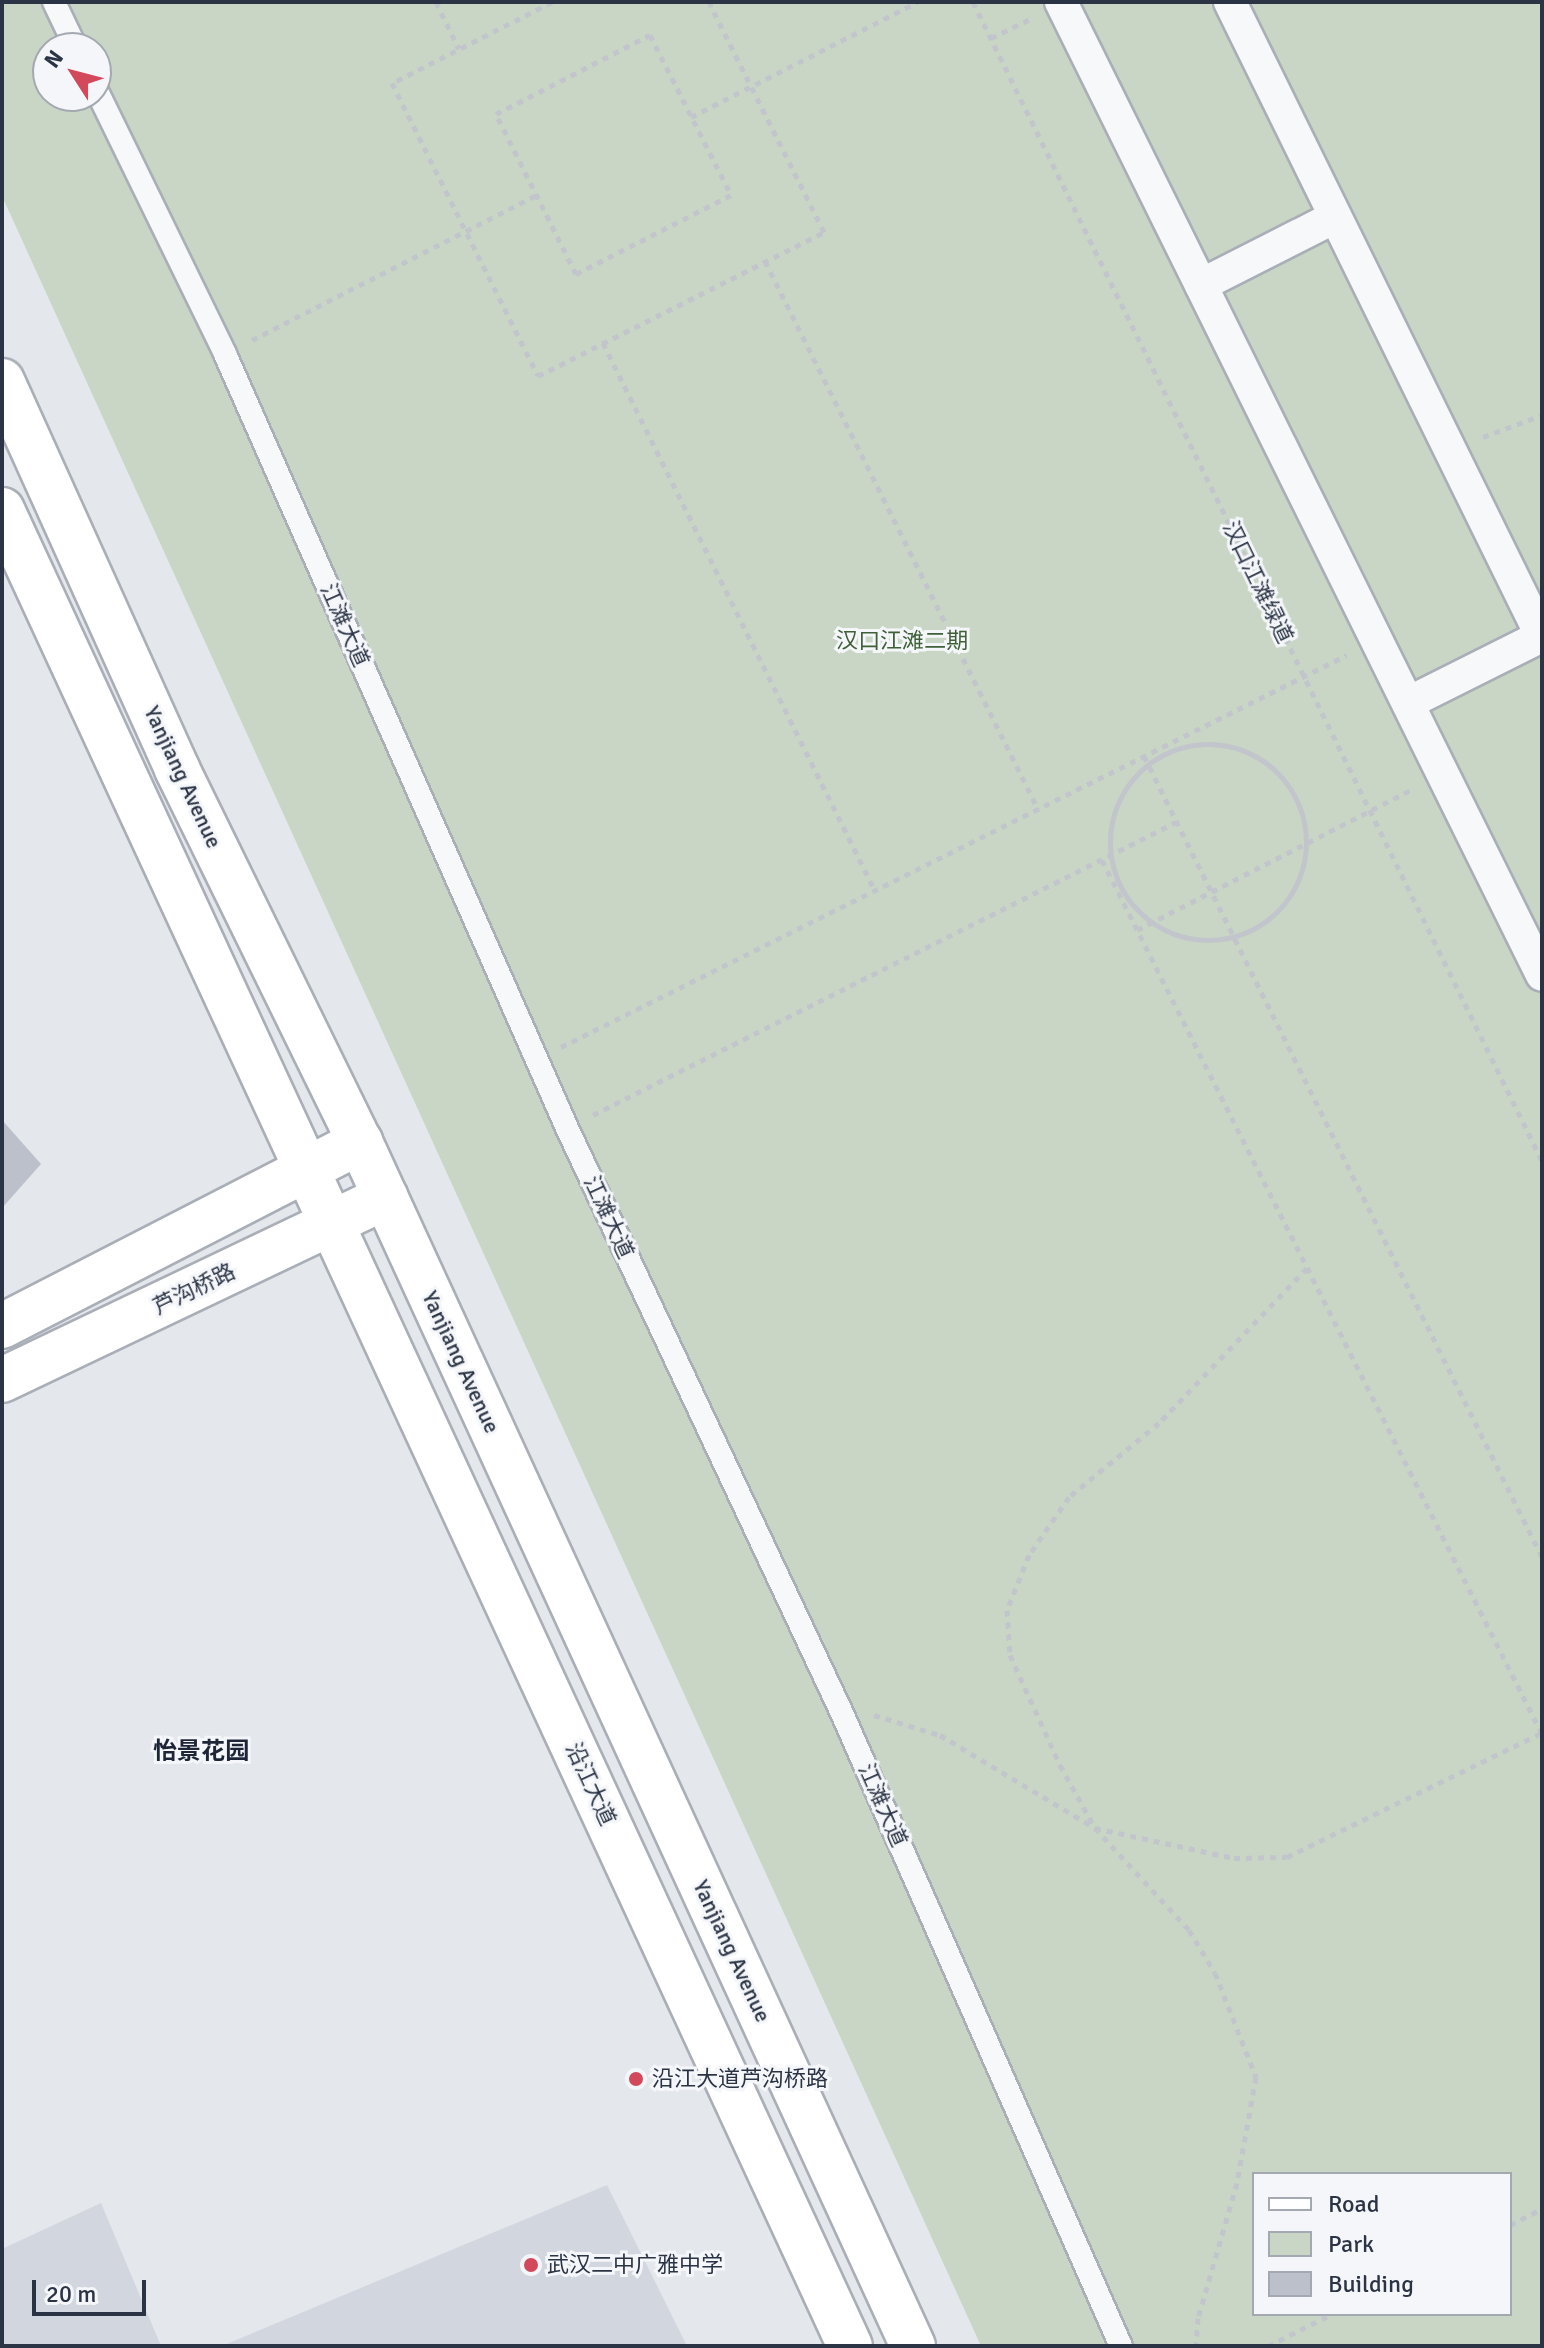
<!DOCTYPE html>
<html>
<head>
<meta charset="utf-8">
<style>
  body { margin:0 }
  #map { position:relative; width:1544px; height:2348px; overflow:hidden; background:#e4e7ec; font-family:Signika,"Noto Sans SC",sans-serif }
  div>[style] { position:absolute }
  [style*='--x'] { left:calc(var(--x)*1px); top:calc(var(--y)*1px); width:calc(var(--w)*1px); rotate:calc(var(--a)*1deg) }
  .built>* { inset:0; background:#d2d6de }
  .green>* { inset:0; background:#c9d6c5 }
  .building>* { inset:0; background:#bbc0ca }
  .path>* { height:5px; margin-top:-2.5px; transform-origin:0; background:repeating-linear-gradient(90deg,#c2c5cb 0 6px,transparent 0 12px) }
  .path>.ring { margin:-2.5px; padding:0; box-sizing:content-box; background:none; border:5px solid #c2c5cb; border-radius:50% }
  .roads { filter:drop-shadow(2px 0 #a9aeb7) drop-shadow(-2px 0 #a9aeb7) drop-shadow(0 2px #a9aeb7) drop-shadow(0 -2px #a9aeb7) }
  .service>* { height:22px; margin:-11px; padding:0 11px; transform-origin:11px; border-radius:11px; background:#f7f8fa }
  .pedestrian>* { height:32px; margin:-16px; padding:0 16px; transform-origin:16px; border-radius:16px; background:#f7f8fa }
  .secondary>* { height:44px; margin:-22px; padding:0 22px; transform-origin:22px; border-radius:22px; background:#fff }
  .primary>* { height:44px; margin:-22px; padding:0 22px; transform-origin:22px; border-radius:22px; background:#fff }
  .dots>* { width:22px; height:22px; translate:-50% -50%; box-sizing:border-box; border:4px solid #f4f6f9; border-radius:50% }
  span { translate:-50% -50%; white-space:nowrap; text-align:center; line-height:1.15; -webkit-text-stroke:6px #f4f6f9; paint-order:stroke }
  .street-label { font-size:22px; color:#2b3445 }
  .park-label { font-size:22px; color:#3f6138 }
  .poi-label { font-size:22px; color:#2b3445 }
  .left { translate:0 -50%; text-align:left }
  .neighbourhood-label { font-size:24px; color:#1d2536; font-weight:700 }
  .frame { position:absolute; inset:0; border:4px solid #2b3445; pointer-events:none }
  .legend { position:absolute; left:1252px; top:2172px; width:260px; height:144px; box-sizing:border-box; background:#f4f6f9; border:2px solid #a4a8b1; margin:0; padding:10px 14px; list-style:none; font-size:24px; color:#2b3445 }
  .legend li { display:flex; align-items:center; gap:16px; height:40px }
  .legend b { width:40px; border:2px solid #a4a8b1 }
  .north { position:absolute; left:32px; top:32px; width:80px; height:80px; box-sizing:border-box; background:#f4f6f9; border:2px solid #a4a8b1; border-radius:50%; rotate:306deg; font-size:22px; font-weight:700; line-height:32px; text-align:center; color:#2b3445 }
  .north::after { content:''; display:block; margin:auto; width:28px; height:36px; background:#d1495b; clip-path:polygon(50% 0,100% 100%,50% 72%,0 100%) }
  .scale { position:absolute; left:32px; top:2280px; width:114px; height:36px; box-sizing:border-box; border:4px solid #2b3445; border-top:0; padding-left:10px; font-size:24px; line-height:28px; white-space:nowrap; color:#2b3445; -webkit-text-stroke:6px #f4f6f9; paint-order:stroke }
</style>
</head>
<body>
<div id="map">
  <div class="built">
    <div style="clip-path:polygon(607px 2185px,687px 2346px,222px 2346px)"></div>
    <div style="clip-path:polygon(101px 2203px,161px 2346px,2px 2346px,2px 2249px)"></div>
  </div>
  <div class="green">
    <div style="clip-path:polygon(evenodd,2px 2px,1542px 2px,1542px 2346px,981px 2346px,2px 196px,2px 2px,48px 48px,96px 48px,96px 96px,48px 96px,48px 48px,2px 2px,1254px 2174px,1510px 2174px,1510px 2314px,1254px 2314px,1254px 2174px)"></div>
  </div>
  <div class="building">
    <div style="clip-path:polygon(2px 1120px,41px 1164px,2px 1208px)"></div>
  </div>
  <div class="path">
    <div style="--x:436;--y:2;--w:52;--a:63.9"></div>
    <div style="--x:552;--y:2;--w:179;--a:153.1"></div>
    <div style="--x:392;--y:83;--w:327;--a:63.5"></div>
    <div style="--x:538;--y:376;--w:320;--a:-26.7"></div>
    <div style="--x:824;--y:232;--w:257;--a:-116.6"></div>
    <div style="--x:973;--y:2;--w:1291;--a:63.85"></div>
    <div style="--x:650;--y:35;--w:179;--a:63.1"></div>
    <div style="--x:731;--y:195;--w:174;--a:153"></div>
    <div style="--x:576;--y:274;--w:179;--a:-116.6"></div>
    <div style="--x:496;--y:114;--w:173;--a:-27.2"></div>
    <div style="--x:991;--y:38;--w:43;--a:-26"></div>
    <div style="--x:691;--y:117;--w:254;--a:-26.9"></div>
    <div style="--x:765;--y:261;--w:612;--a:63.52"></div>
    <div style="--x:252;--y:340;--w:319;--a:-27"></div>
    <div style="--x:603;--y:343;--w:612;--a:63.6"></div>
    <div style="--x:1483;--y:437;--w:63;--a:-20.4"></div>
    <div class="ring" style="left:1110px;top:744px;width:191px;height:191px"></div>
    <div style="--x:1144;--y:756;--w:894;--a:63.58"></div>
    <div style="--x:1102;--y:860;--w:979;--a:63.28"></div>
    <div style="--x:1137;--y:930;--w:307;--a:-27.1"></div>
    <div style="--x:561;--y:1047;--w:878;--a:-26.51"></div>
    <div style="--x:593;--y:1115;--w:652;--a:-26.68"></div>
    <div style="--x:1307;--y:1268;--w:214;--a:133.7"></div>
    <div style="--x:1159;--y:1423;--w:117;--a:140.6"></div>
    <div style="--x:1069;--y:1497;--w:70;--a:124.6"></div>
    <div style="--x:1029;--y:1555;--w:59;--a:111.8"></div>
    <div style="--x:1007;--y:1610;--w:45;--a:86.2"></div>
    <div style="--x:1010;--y:1655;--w:121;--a:65.6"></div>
    <div style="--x:1060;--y:1765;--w:72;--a:60.9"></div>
    <div style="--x:1095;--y:1828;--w:142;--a:12.2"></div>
    <div style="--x:1234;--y:1858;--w:53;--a:-1.1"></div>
    <div style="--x:1287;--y:1857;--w:283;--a:-26"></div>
    <div style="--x:874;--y:1715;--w:69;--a:16.9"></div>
    <div style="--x:940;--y:1735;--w:181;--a:31"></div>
    <div style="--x:1095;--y:1828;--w:139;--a:47.3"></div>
    <div style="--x:1189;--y:1930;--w:50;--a:58.8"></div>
    <div style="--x:1215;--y:1973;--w:112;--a:68.5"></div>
    <div style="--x:1256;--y:2077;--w:108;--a:100.2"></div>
    <div style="--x:1237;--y:2183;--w:141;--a:106.1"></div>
    <div style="--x:1198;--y:2318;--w:28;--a:94"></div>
    <div style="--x:1510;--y:2225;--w:36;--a:-27"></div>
    <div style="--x:1268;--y:2346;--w:72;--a:-26.6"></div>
  </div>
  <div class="roads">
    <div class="service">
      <div style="--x:54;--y:2;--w:51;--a:64.4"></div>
      <div style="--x:96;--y:89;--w:295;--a:64"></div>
      <div style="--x:225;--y:354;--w:846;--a:66.16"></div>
      <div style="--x:567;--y:1128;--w:644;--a:64.83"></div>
      <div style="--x:841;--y:1711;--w:694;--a:66.21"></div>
    </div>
    <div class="pedestrian">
      <div style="--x:1061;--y:2;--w:1085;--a:63.69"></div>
      <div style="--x:1230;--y:2;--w:708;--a:63.83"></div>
      <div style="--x:1201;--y:285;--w:150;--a:-26.9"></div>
      <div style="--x:1408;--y:703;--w:150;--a:-26.6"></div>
    </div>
    <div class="secondary">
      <div style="--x:2;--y:1326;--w:403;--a:-27.2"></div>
      <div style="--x:2;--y:1380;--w:425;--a:-25.5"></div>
    </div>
    <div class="primary">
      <div style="--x:2;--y:381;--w:426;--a:65.7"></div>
      <div style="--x:177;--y:769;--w:415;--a:63.9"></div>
      <div style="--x:360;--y:1142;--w:1325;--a:65.33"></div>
      <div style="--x:2;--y:510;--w:2022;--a:65.21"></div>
    </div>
  </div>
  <div class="dots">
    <div style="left:636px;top:2079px;background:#d1495b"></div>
    <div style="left:531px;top:2265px;background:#d1495b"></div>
  </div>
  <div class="street-label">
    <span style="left:1258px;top:582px;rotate:64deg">汉口江滩绿道</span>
    <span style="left:345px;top:625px;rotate:66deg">江滩大道</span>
    <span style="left:183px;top:777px;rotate:65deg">Yanjiang Avenue</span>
    <span style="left:609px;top:1217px;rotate:65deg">江滩大道</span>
    <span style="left:194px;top:1289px;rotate:-26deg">芦沟桥路</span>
    <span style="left:461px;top:1362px;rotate:65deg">Yanjiang Avenue</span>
    <span style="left:591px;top:1784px;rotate:65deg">沿江大道</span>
    <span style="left:883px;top:1805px;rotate:66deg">江滩大道</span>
    <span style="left:732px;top:1951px;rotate:65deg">Yanjiang Avenue</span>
  </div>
  <div class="park-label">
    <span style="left:902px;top:641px">汉口江滩二期</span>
  </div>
  <div class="poi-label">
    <span class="left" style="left:652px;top:2079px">沿江大道芦沟桥路</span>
    <span class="left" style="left:547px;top:2265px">武汉二中广雅中学</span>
  </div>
  <div class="neighbourhood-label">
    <span style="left:201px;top:1752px">怡景花园</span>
  </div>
  <div class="frame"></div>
  <ul class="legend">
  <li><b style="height:10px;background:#fff"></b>Road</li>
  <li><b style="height:22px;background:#c9d6c5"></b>Park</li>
  <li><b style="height:22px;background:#bbc0ca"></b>Building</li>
  </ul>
  <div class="north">N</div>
  <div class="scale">20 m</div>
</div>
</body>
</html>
